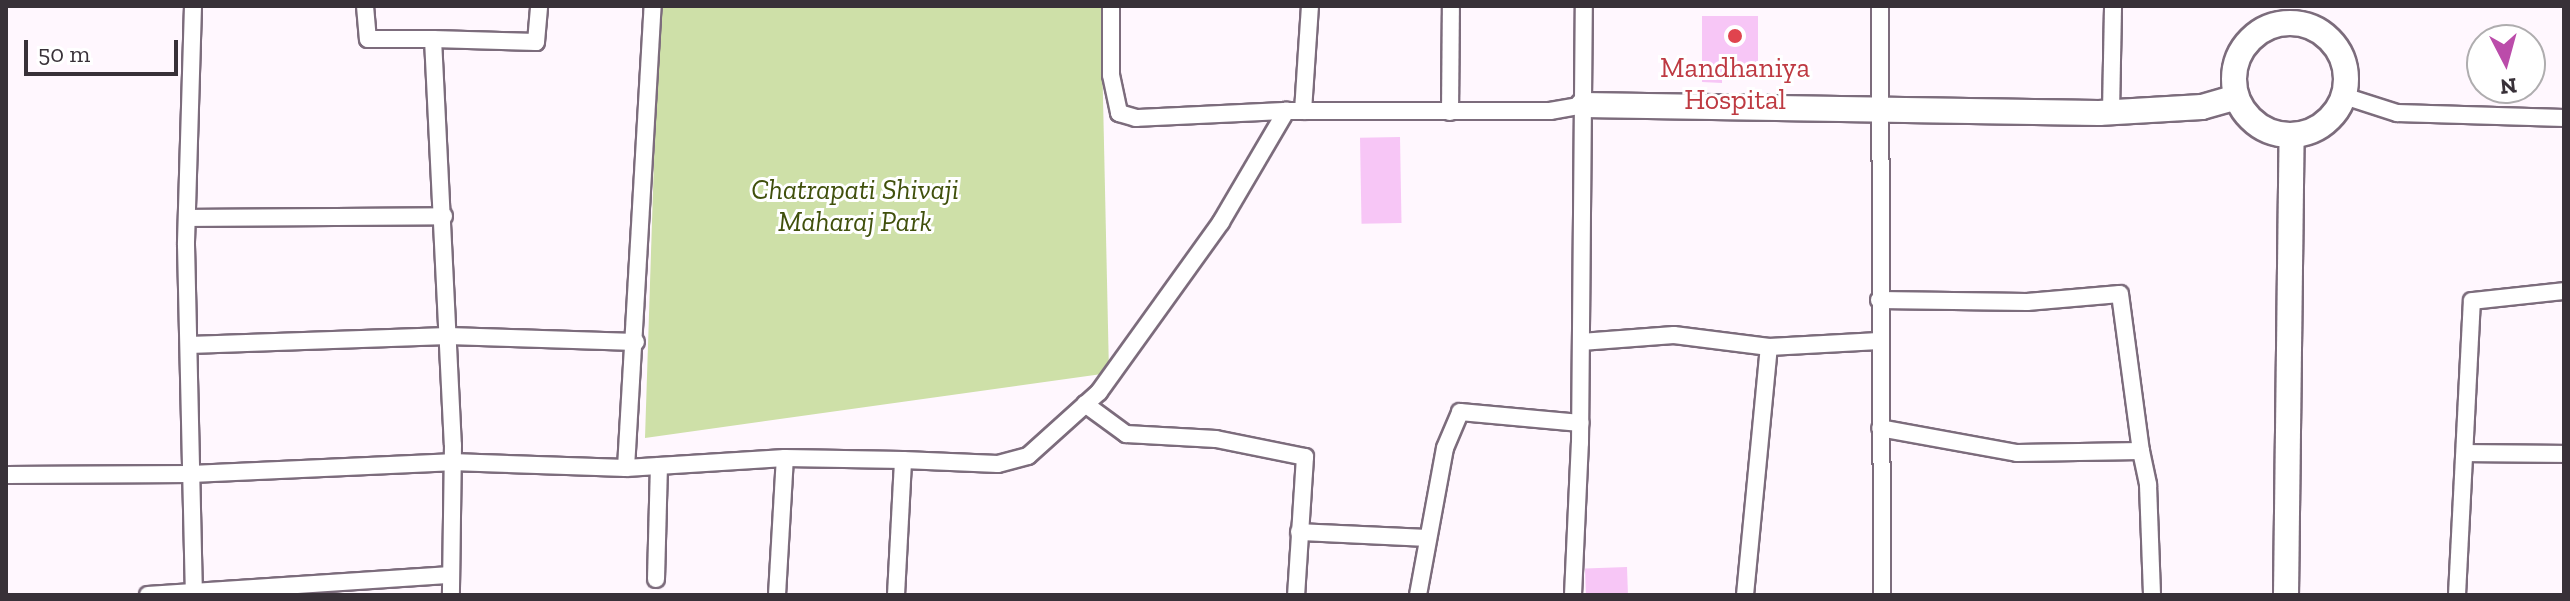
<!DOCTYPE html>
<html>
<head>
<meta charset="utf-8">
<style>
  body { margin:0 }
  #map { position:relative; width:2570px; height:601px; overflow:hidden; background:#fff7fe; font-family:"Zilla Slab",serif }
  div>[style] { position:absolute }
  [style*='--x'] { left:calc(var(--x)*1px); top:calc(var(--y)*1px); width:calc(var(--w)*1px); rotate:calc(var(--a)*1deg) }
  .green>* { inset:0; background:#cee0a8 }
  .building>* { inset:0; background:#f7c6f6; transform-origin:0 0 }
  .roads { filter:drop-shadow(2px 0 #7c6c7c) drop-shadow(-2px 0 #7c6c7c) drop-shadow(0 2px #7c6c7c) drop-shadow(0 -2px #7c6c7c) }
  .street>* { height:16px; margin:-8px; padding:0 8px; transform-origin:8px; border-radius:8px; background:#fff }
  .secondary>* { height:24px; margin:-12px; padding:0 12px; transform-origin:12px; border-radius:12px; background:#fff }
  .secondary>.ring { margin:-12px; padding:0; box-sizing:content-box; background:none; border:24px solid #fff; border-radius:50% }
  .dots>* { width:22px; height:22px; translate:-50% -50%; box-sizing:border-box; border:4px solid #fff; border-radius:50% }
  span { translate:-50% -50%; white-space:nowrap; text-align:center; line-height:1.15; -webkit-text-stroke:6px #fff; paint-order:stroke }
  .health-label { font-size:28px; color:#be3a42 }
  .park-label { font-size:28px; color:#40500c; font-style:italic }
  .frame { position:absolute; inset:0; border:8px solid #383138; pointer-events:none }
  .north { position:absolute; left:2466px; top:24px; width:80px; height:80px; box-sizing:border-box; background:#fff; border:2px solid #afadaf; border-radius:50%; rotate:174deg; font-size:22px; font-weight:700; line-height:32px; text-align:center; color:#383138 }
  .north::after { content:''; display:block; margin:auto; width:28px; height:36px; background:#bb4caa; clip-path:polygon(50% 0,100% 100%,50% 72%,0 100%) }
  .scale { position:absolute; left:24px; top:40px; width:154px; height:36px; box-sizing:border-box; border:4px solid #383138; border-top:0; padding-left:10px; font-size:24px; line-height:28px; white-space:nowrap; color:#383138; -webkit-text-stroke:6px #fff; paint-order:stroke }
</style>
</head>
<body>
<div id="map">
  <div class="green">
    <div style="clip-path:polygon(659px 6px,1101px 6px,1109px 373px,645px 438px)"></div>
  </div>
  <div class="building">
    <div style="clip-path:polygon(1702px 16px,1758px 16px,1758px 71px,1722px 71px,1722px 83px,1702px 82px)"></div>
    <div style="left:1400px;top:137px;width:86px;height:40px;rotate:89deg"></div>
    <div style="left:1627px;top:567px;width:28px;height:42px;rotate:88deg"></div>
  </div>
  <div class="roads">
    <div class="street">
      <div style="--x:193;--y:6;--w:239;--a:91.7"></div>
      <div style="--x:186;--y:245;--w:350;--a:88.7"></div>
      <div style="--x:365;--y:6;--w:33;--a:85"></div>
      <div style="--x:368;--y:39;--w:65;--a:0"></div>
      <div style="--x:433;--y:39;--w:406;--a:87.2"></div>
      <div style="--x:453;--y:445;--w:150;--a:90.8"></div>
      <div style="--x:1111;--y:6;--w:69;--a:90"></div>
      <div style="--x:1111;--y:75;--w:39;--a:78"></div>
      <div style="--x:1119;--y:113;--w:18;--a:16"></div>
      <div style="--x:1136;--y:118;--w:150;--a:-2.7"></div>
      <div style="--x:1880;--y:6;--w:589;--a:89.81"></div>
      <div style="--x:433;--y:39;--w:103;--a:1.7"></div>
      <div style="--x:536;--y:42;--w:36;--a:-85"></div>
      <div style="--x:2344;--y:96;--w:56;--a:17.8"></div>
      <div style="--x:2397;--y:113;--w:167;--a:1.7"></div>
      <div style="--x:1303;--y:111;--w:105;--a:-86.2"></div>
      <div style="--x:1450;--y:112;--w:106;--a:-89.5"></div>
      <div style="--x:2111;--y:112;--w:106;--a:-88.9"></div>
      <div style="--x:187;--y:218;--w:257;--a:-0.4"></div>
      <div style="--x:1879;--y:300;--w:148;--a:0.8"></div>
      <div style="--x:2027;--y:302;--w:93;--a:-4.9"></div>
      <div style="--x:2120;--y:294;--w:158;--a:82.4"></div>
      <div style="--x:2141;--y:451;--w:124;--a:179.1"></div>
      <div style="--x:2017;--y:453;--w:139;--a:-169.7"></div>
      <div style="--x:1581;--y:342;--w:93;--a:-4.3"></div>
      <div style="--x:1674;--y:335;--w:96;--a:7.2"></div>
      <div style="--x:1769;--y:347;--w:110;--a:-3.1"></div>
      <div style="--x:189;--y:345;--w:259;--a:-2"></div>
      <div style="--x:448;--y:336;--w:188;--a:1.8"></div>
      <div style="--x:1085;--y:404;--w:51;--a:36.2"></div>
      <div style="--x:1126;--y:434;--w:90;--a:3.2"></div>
      <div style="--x:1216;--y:439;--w:91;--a:11.4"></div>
      <div style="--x:1305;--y:457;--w:138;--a:93.7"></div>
      <div style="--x:2141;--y:451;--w:35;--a:78"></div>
      <div style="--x:2148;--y:485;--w:110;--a:87.9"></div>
      <div style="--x:2468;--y:453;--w:96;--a:0.6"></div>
      <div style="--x:626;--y:468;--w:463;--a:-86.7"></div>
      <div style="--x:6;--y:475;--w:185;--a:-0.3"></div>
      <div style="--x:191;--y:474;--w:260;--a:-2.6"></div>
      <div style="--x:451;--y:462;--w:175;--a:2"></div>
      <div style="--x:626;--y:468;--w:159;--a:-3.6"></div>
      <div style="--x:785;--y:458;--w:118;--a:1"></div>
      <div style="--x:1299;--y:532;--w:126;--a:2.7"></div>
      <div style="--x:656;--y:579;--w:113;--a:-88.5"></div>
      <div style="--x:148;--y:595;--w:303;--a:-3.8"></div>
      <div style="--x:777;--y:595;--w:137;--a:-86.7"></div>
      <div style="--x:896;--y:595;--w:135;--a:-87"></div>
      <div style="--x:903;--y:460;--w:95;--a:2.4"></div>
      <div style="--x:998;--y:464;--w:31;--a:-15"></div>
      <div style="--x:1028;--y:456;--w:96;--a:-42"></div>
      <div style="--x:1099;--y:392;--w:209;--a:-54.3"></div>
      <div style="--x:1221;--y:222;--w:129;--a:-59.6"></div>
      <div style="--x:1286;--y:111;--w:264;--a:0"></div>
      <div style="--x:1550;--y:111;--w:34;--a:-10"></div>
      <div style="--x:1418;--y:595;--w:149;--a:-79.6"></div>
      <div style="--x:1445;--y:448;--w:39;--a:-67"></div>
      <div style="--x:1460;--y:412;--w:121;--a:5.2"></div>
      <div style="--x:1573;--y:595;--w:152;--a:-87.4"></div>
      <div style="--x:1580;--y:443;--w:437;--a:-89.5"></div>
      <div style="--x:1745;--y:595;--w:249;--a:-84.5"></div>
      <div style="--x:2457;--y:595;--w:294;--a:-87.1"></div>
      <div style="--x:2472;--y:301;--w:93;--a:-6.2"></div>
    </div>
    <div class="secondary">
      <div class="ring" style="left:2234px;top:23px;width:88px;height:88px"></div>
      <div style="--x:1583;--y:105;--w:516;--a:0.89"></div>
      <div style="--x:2099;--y:113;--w:103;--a:-3.3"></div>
      <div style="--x:2202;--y:107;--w:35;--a:-16"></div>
      <div style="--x:2286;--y:595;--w:460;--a:-89.3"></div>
    </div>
  </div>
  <div class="dots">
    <div style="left:1735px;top:36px;background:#e0444e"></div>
  </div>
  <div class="health-label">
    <span style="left:1735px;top:84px">Mandhaniya<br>Hospital</span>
  </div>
  <div class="park-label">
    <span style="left:855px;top:206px">Chatrapati Shivaji<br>Maharaj Park</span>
  </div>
  <div class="frame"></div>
  <div class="north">N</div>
  <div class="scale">50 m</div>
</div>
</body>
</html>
